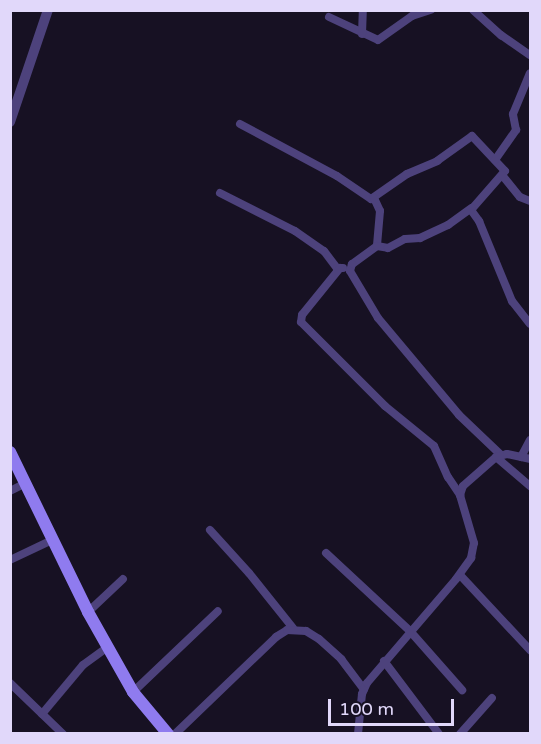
<!DOCTYPE html>
<html>
<head>
<meta charset="utf-8">
<style>
  body { margin:0 }
  #map { position:relative; width:541px; height:744px; overflow:hidden; background:#171123; font-family:"Varela Round",sans-serif }
  div>[style] { position:absolute }
  [style*='--x'] { left:calc(var(--x)*1px); top:calc(var(--y)*1px); width:calc(var(--w)*1px); rotate:calc(var(--a)*1deg) }
  .minor>* { height:8px; margin:-4px; padding:0 4px; transform-origin:4px; border-radius:4px; background:#4d427c }
  .tertiary>* { height:10px; margin:-5px; padding:0 5px; transform-origin:5px; border-radius:5px; background:#4d427c }
  .secondary>* { height:12px; margin:-6px; padding:0 6px; transform-origin:6px; border-radius:6px; background:#8f7bef }
  span { translate:-50% -50%; white-space:nowrap; text-align:center; line-height:1.15; -webkit-text-stroke:4.5px #171123; paint-order:stroke }
  .frame { position:absolute; inset:0; border:12px solid #e1d8fa; pointer-events:none }
  .scale { position:absolute; left:328px; top:699px; width:126px; height:27px; box-sizing:border-box; border:3px solid #e1d8fa; border-top:0; padding-left:8px; font-size:18px; line-height:21px; white-space:nowrap; color:#e1d8fa; -webkit-text-stroke:4px #171123; paint-order:stroke }
</style>
</head>
<body>
<div id="map">
  <div class="minor">
    <div style="--x:473;--y:10;--w:38;--a:42"></div>
    <div style="--x:501;--y:35;--w:35;--a:35"></div>
    <div style="--x:329;--y:17;--w:54;--a:25.1"></div>
    <div style="--x:378;--y:40;--w:42;--a:-35.2"></div>
    <div style="--x:412;--y:16;--w:20;--a:-18"></div>
    <div style="--x:362;--y:34;--w:24;--a:-88"></div>
    <div style="--x:240;--y:124;--w:110;--a:28.2"></div>
    <div style="--x:337;--y:176;--w:41;--a:34.1"></div>
    <div style="--x:371;--y:199;--w:44;--a:-34.8"></div>
    <div style="--x:407;--y:174;--w:33;--a:-23"></div>
    <div style="--x:437;--y:161;--w:43;--a:-35.5"></div>
    <div style="--x:472;--y:136;--w:48;--a:46.7"></div>
    <div style="--x:505;--y:171;--w:52;--a:131.1"></div>
    <div style="--x:471;--y:210;--w:14;--a:54"></div>
    <div style="--x:479;--y:221;--w:87;--a:67.6"></div>
    <div style="--x:512;--y:301;--w:29;--a:52"></div>
    <div style="--x:495;--y:160;--w:37;--a:-55"></div>
    <div style="--x:516;--y:130;--w:16;--a:-101"></div>
    <div style="--x:513;--y:114;--w:44;--a:-67.5"></div>
    <div style="--x:502;--y:175;--w:28;--a:51"></div>
    <div style="--x:520;--y:197;--w:11;--a:22"></div>
    <div style="--x:220;--y:193;--w:84;--a:26.9"></div>
    <div style="--x:295;--y:231;--w:35;--a:35"></div>
    <div style="--x:324;--y:251;--w:21;--a:53"></div>
    <div style="--x:337;--y:268;--w:6;--a:0"></div>
    <div style="--x:374;--y:198;--w:14;--a:65"></div>
    <div style="--x:380;--y:211;--w:35;--a:95"></div>
    <div style="--x:377;--y:246;--w:31;--a:144"></div>
    <div style="--x:352;--y:264;--w:7;--a:106"></div>
    <div style="--x:350;--y:271;--w:55;--a:59.2"></div>
    <div style="--x:378;--y:318;--w:126;--a:50.1"></div>
    <div style="--x:459;--y:415;--w:58;--a:43.6"></div>
    <div style="--x:377;--y:246;--w:11;--a:10"></div>
    <div style="--x:388;--y:248;--w:19;--a:-28"></div>
    <div style="--x:405;--y:239;--w:15;--a:-4"></div>
    <div style="--x:420;--y:238;--w:31;--a:-25"></div>
    <div style="--x:448;--y:225;--w:29;--a:-36"></div>
    <div style="--x:340;--y:268;--w:60;--a:129"></div>
    <div style="--x:302;--y:315;--w:7;--a:98"></div>
    <div style="--x:301;--y:322;--w:119;--a:45"></div>
    <div style="--x:385;--y:406;--w:63;--a:39.2"></div>
    <div style="--x:434;--y:446;--w:34;--a:66"></div>
    <div style="--x:448;--y:477;--w:22;--a:56"></div>
    <div style="--x:496;--y:457;--w:45;--a:40.5"></div>
    <div style="--x:521;--y:457;--w:19;--a:-62"></div>
    <div style="--x:10;--y:491;--w:18;--a:-27"></div>
    <div style="--x:210;--y:530;--w:58;--a:47.8"></div>
    <div style="--x:249;--y:573;--w:70;--a:51.3"></div>
    <div style="--x:326;--y:553;--w:115;--a:42.9"></div>
    <div style="--x:410;--y:631;--w:79;--a:48.6"></div>
    <div style="--x:10;--y:560;--w:47;--a:-25.5"></div>
    <div style="--x:460;--y:575;--w:103;--a:47"></div>
    <div style="--x:88;--y:612;--w:48;--a:-43.3"></div>
    <div style="--x:384;--y:661;--w:91;--a:53"></div>
    <div style="--x:10;--y:683;--w:74;--a:43.9"></div>
    <div style="--x:133;--y:692;--w:117;--a:-43.6"></div>
    <div style="--x:42;--y:714;--w:64;--a:-50.1"></div>
    <div style="--x:83;--y:665;--w:31;--a:-36"></div>
    <div style="--x:175;--y:734;--w:140;--a:-43.8"></div>
    <div style="--x:276;--y:637;--w:13;--a:-32"></div>
    <div style="--x:287;--y:630;--w:19;--a:3"></div>
    <div style="--x:306;--y:631;--w:15;--a:32"></div>
    <div style="--x:319;--y:639;--w:30;--a:42"></div>
    <div style="--x:341;--y:659;--w:38;--a:53"></div>
    <div style="--x:358;--y:734;--w:40;--a:-84.3"></div>
    <div style="--x:362;--y:694;--w:12;--a:-66"></div>
    <div style="--x:367;--y:683;--w:137;--a:-49.4"></div>
    <div style="--x:456;--y:579;--w:26;--a:-54"></div>
    <div style="--x:471;--y:558;--w:15;--a:-79"></div>
    <div style="--x:474;--y:543;--w:50;--a:-106.3"></div>
    <div style="--x:460;--y:495;--w:9;--a:-72"></div>
    <div style="--x:463;--y:486;--w:44;--a:-41.3"></div>
    <div style="--x:496;--y:457;--w:11;--a:-15"></div>
    <div style="--x:507;--y:454;--w:24;--a:12"></div>
    <div style="--x:460;--y:734;--w:48;--a:-48.4"></div>
  </div>
  <div class="tertiary">
    <div style="--x:10;--y:122;--w:118;--a:-71.3"></div>
  </div>
  <div class="secondary">
    <div style="--x:10;--y:452;--w:178;--a:64"></div>
    <div style="--x:88;--y:612;--w:92;--a:60.6"></div>
    <div style="--x:133;--y:692;--w:55;--a:50.2"></div>
  </div>
  <div class="frame"></div>
  <div class="scale">100 m</div>
</div>
</body>
</html>
